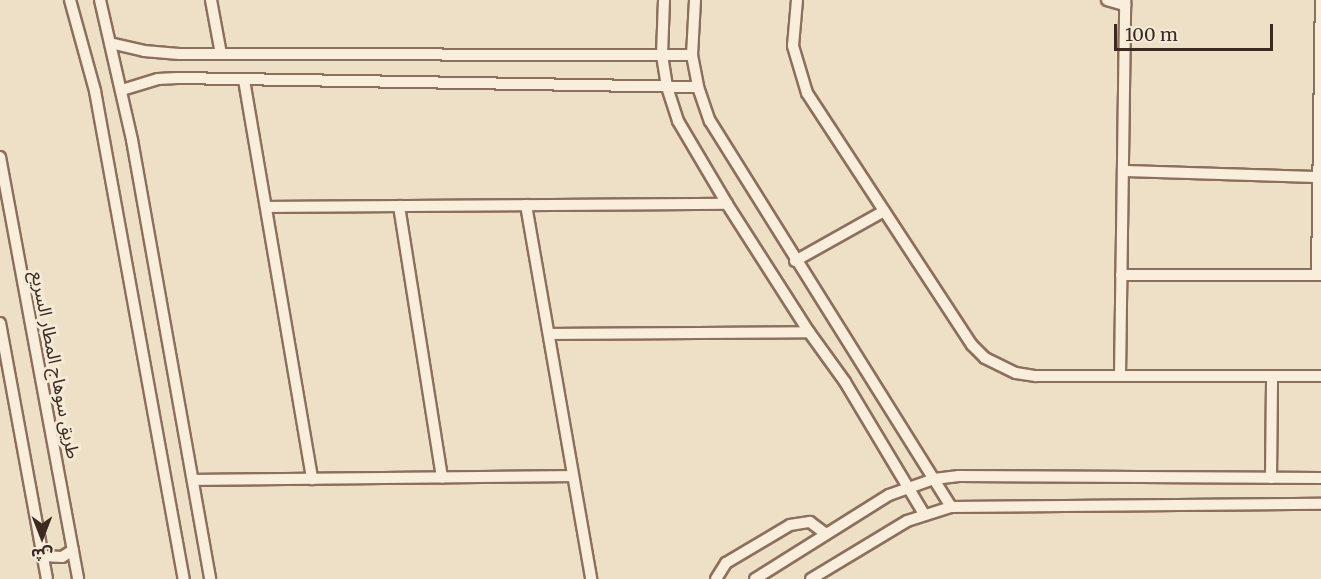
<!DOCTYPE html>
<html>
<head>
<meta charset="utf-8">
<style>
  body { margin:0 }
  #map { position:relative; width:1321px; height:579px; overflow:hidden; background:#eedfc7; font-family:Merriweather,"Noto Sans Arabic",serif }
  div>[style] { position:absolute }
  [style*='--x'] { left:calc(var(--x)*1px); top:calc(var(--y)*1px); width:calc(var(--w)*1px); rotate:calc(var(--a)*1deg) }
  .roads { filter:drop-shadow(2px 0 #8a705d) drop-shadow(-2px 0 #8a705d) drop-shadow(0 2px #8a705d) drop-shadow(0 -2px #8a705d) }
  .minor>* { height:10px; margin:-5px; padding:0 5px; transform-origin:5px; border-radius:5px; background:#f9eddb }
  span { translate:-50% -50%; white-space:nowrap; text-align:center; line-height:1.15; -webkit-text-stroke:6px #f5ead7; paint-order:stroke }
  .street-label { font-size:18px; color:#3a2a20 }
  .north { position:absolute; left:12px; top:507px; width:60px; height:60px; -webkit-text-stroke:4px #f5ead7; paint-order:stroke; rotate:180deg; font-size:16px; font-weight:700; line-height:24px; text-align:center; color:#3a2a20 }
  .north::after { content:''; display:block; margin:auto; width:21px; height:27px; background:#3a2a20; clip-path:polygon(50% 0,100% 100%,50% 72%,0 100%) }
  .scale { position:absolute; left:1114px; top:24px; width:159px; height:27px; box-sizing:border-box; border:3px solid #3a2a20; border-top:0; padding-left:8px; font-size:18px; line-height:21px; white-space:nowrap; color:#3a2a20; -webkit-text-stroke:4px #f5ead7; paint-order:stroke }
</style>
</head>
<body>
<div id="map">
  <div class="roads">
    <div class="minor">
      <div style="--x:70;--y:0;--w:94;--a:74.6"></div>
      <div style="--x:95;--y:91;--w:496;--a:79.7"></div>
      <div style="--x:100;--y:0;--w:144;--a:77.1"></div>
      <div style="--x:132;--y:140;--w:446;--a:79.9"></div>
      <div style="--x:211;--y:0;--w:55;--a:79.5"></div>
      <div style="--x:664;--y:0;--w:55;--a:92.1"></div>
      <div style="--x:662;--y:55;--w:32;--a:81"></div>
      <div style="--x:667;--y:87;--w:36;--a:72"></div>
      <div style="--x:678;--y:121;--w:96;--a:59.4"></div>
      <div style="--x:727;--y:204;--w:152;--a:57.4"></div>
      <div style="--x:809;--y:332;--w:62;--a:54.2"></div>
      <div style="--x:845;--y:382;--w:154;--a:59.1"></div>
      <div style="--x:695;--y:0;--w:55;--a:93.1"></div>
      <div style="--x:692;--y:55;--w:33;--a:79"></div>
      <div style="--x:698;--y:87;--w:36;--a:71"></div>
      <div style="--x:710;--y:121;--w:455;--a:58"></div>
      <div style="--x:797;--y:0;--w:46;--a:95"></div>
      <div style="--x:793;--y:46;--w:49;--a:73.4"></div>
      <div style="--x:807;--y:93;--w:301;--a:56.8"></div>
      <div style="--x:972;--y:345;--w:18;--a:45"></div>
      <div style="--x:985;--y:358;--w:34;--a:26"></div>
      <div style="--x:1016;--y:373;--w:20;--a:9"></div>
      <div style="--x:1036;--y:376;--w:285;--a:0"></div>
      <div style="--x:1107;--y:0;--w:19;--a:16"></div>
      <div style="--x:110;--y:43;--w:35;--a:13"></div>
      <div style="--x:144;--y:51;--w:35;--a:5"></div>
      <div style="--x:179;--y:54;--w:513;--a:0.11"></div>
      <div style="--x:244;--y:80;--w:405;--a:80.3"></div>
      <div style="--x:122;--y:90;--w:38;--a:-17"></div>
      <div style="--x:158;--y:79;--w:19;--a:-3"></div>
      <div style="--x:177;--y:78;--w:521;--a:0.99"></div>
      <div style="--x:0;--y:157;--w:429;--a:79.5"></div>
      <div style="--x:1123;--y:171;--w:195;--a:1.8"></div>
      <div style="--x:526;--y:205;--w:380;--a:80.1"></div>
      <div style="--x:399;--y:206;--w:275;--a:81"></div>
      <div style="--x:266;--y:207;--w:461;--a:-0.4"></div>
      <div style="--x:795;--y:261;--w:102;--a:-29.3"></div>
      <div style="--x:1121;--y:275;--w:200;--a:0"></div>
      <div style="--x:1317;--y:275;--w:275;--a:-89.2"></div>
      <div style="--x:0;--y:323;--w:260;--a:79.6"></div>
      <div style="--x:549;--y:334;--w:260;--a:-0.4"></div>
      <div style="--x:1120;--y:376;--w:376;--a:-89.2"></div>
      <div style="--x:1271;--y:478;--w:102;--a:-89.4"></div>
      <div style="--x:193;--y:480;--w:380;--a:-0.6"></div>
      <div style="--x:43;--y:556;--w:19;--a:3"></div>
      <div style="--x:62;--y:557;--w:13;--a:-32"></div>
      <div style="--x:716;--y:579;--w:19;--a:-58"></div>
      <div style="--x:726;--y:563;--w:74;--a:-30.7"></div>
      <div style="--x:790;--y:525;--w:20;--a:-9"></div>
      <div style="--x:810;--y:522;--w:20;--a:37"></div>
      <div style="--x:755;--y:579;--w:158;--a:-32.1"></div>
      <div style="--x:889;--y:495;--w:48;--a:-19.6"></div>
      <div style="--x:934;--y:479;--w:25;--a:-7"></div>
      <div style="--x:959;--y:476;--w:362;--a:0.3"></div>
      <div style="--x:811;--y:579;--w:112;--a:-31.1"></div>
      <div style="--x:907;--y:521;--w:46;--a:-17.7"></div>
      <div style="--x:951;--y:507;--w:370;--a:-0.5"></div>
    </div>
  </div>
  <div class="street-label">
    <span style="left:55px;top:365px;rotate:79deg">طريق سوهاج المطار السريع</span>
  </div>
  <div class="north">ش</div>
  <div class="scale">100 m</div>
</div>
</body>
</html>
